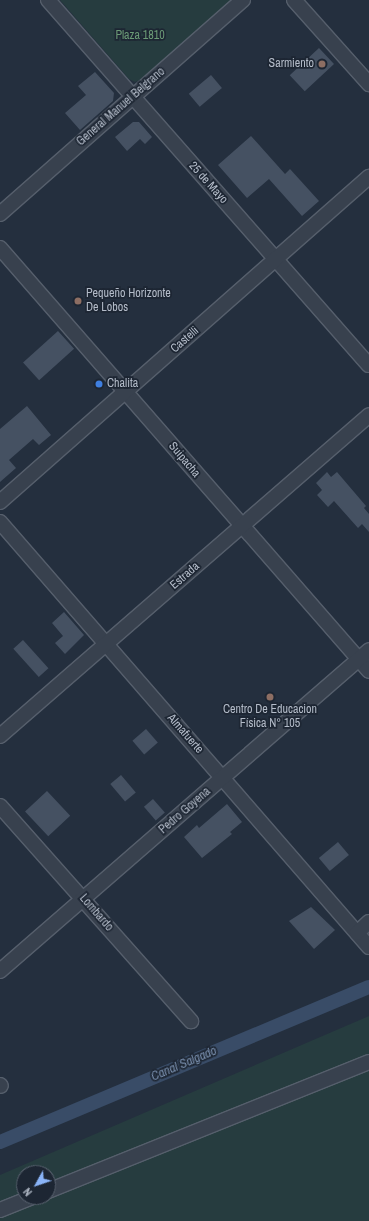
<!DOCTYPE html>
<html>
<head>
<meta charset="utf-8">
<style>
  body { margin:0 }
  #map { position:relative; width:369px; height:1221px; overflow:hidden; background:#242f3e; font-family:"Archivo Narrow",sans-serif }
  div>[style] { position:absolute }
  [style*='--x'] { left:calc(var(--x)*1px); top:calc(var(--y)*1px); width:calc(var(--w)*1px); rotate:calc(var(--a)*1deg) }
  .green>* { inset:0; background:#263c3f }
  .canal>* { height:14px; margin:-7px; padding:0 7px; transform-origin:7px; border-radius:7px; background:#394c67 }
  .building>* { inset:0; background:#455162; transform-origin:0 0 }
  .roads { filter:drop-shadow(1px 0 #565f6c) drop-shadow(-1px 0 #565f6c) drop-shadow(0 1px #565f6c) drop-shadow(0 -1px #565f6c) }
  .minor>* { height:14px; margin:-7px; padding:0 7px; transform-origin:7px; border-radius:7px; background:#38414e }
  .dots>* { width:11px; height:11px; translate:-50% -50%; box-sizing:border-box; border:2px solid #1d2633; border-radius:50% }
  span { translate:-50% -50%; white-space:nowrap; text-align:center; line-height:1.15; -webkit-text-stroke:3.5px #1d2633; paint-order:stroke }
  .park-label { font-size:12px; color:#6b9a76 }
  .poi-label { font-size:12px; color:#b4bcc9 }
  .right { translate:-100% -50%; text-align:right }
  .left { translate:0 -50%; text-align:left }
  .street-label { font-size:12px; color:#b4bcc9 }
  .water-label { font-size:13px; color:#7c92b1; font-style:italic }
  .north { position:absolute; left:16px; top:1165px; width:40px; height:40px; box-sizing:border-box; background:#1d2633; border:1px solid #59626f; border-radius:50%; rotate:230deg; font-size:11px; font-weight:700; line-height:16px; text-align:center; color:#b4bcc9 }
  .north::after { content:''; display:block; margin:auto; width:14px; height:18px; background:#8ab4f8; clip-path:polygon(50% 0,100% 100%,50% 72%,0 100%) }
</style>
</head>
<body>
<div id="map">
  <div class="green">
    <div style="clip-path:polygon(60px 0,235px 0,147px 77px,135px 82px,129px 79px)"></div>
    <div style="clip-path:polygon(evenodd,369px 1016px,369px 1221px,0 1221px,0 1175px,369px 1016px,24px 1173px,48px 1173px,48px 1197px,24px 1197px,24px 1173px)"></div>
  </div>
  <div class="canal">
    <div style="--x:0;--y:1142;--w:400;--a:-22.8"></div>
  </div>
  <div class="building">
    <div style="left:319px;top:48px;width:22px;height:40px;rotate:47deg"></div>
    <div style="clip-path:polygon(95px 72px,114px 93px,113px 101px,80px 130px,65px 113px,86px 95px,78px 86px)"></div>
    <div style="left:211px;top:75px;width:17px;height:29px;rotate:50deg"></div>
    <div style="clip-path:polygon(133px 122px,139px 122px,152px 137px,145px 144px,140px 139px,127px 151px,115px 137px)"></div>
    <div style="clip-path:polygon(251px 136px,285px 174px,290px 169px,319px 201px,302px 216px,269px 179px,247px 198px,218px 165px)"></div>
    <div style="left:58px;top:331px;width:24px;height:47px;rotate:48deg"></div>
    <div style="clip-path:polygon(27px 406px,51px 435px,39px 445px,33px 439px,9px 460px,16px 468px,0 482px,0 429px)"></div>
    <div style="clip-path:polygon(327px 472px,331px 477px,337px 472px,366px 506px,364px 508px,369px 514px,369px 532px,362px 524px,358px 528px,334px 501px,328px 507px,317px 495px,322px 490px,316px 483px)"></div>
    <div style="clip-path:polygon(64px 612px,84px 635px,65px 654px,55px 643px,63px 636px,52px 623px)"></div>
    <div style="left:23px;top:640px;width:38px;height:13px;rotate:48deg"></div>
    <div style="left:146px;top:729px;width:18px;height:18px;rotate:49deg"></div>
    <div style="left:121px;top:775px;width:23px;height:14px;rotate:50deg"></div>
    <div style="left:47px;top:791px;width:34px;height:30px;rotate:47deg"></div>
    <div style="left:153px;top:799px;width:18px;height:12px;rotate:49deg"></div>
    <div style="clip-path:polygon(227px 804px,242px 822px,230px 832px,232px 834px,202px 858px,184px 837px,197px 825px,199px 828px)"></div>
    <div style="left:338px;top:842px;width:17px;height:25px;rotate:50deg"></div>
    <div style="clip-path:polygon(311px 907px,335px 930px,314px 949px,289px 921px)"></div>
  </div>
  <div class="roads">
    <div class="minor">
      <div style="--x:48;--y:0;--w:486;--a:48.7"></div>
      <div style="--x:294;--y:0;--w:113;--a:48.2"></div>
      <div style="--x:0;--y:214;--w:324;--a:-41.4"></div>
      <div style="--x:0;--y:248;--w:561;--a:48.9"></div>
      <div style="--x:0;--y:502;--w:492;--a:-41.4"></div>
      <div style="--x:0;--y:522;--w:563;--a:49.03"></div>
      <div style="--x:0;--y:736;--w:489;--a:-41"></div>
      <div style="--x:0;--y:806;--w:288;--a:48.4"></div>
      <div style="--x:357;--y:933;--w:16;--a:-43"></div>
      <div style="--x:0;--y:971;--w:489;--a:-41"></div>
      <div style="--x:0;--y:1085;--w:1;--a:45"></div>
      <div style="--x:48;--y:1191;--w:346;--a:-21.9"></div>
      <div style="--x:0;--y:1210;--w:35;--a:-22"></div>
    </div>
  </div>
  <div class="dots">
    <div style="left:322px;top:64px;background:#8d6e63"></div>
    <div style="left:78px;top:301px;background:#8d6e63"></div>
    <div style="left:99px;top:384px;background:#3f7fe0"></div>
    <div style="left:270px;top:697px;background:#8d6e63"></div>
  </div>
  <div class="park-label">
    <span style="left:140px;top:36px">Plaza 1810</span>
  </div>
  <div class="poi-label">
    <span class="right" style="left:314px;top:64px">Sarmiento</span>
    <span class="left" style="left:86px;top:301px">Pequeño Horizonte<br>De Lobos</span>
    <span class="left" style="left:107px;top:384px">Chalita</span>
    <span style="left:270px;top:717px">Centro De Educacion<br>Física N° 105</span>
  </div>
  <div class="street-label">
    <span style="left:121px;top:107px;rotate:-41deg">General Manuel Belgrano</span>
    <span style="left:208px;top:183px;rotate:48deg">25 de Mayo</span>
    <span style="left:185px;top:340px;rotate:-41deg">Castelli</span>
    <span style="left:184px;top:460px;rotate:50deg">Suipacha</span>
    <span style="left:185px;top:576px;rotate:-41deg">Estrada</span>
    <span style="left:185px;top:734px;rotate:49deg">Almafuerte</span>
    <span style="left:185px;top:811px;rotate:-41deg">Pedro Goyena</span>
    <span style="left:96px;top:913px;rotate:49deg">Lombardo</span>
  </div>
  <div class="water-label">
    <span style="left:184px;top:1064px;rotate:-23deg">Canal Salgado</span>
  </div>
  <div class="north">N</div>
</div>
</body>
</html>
